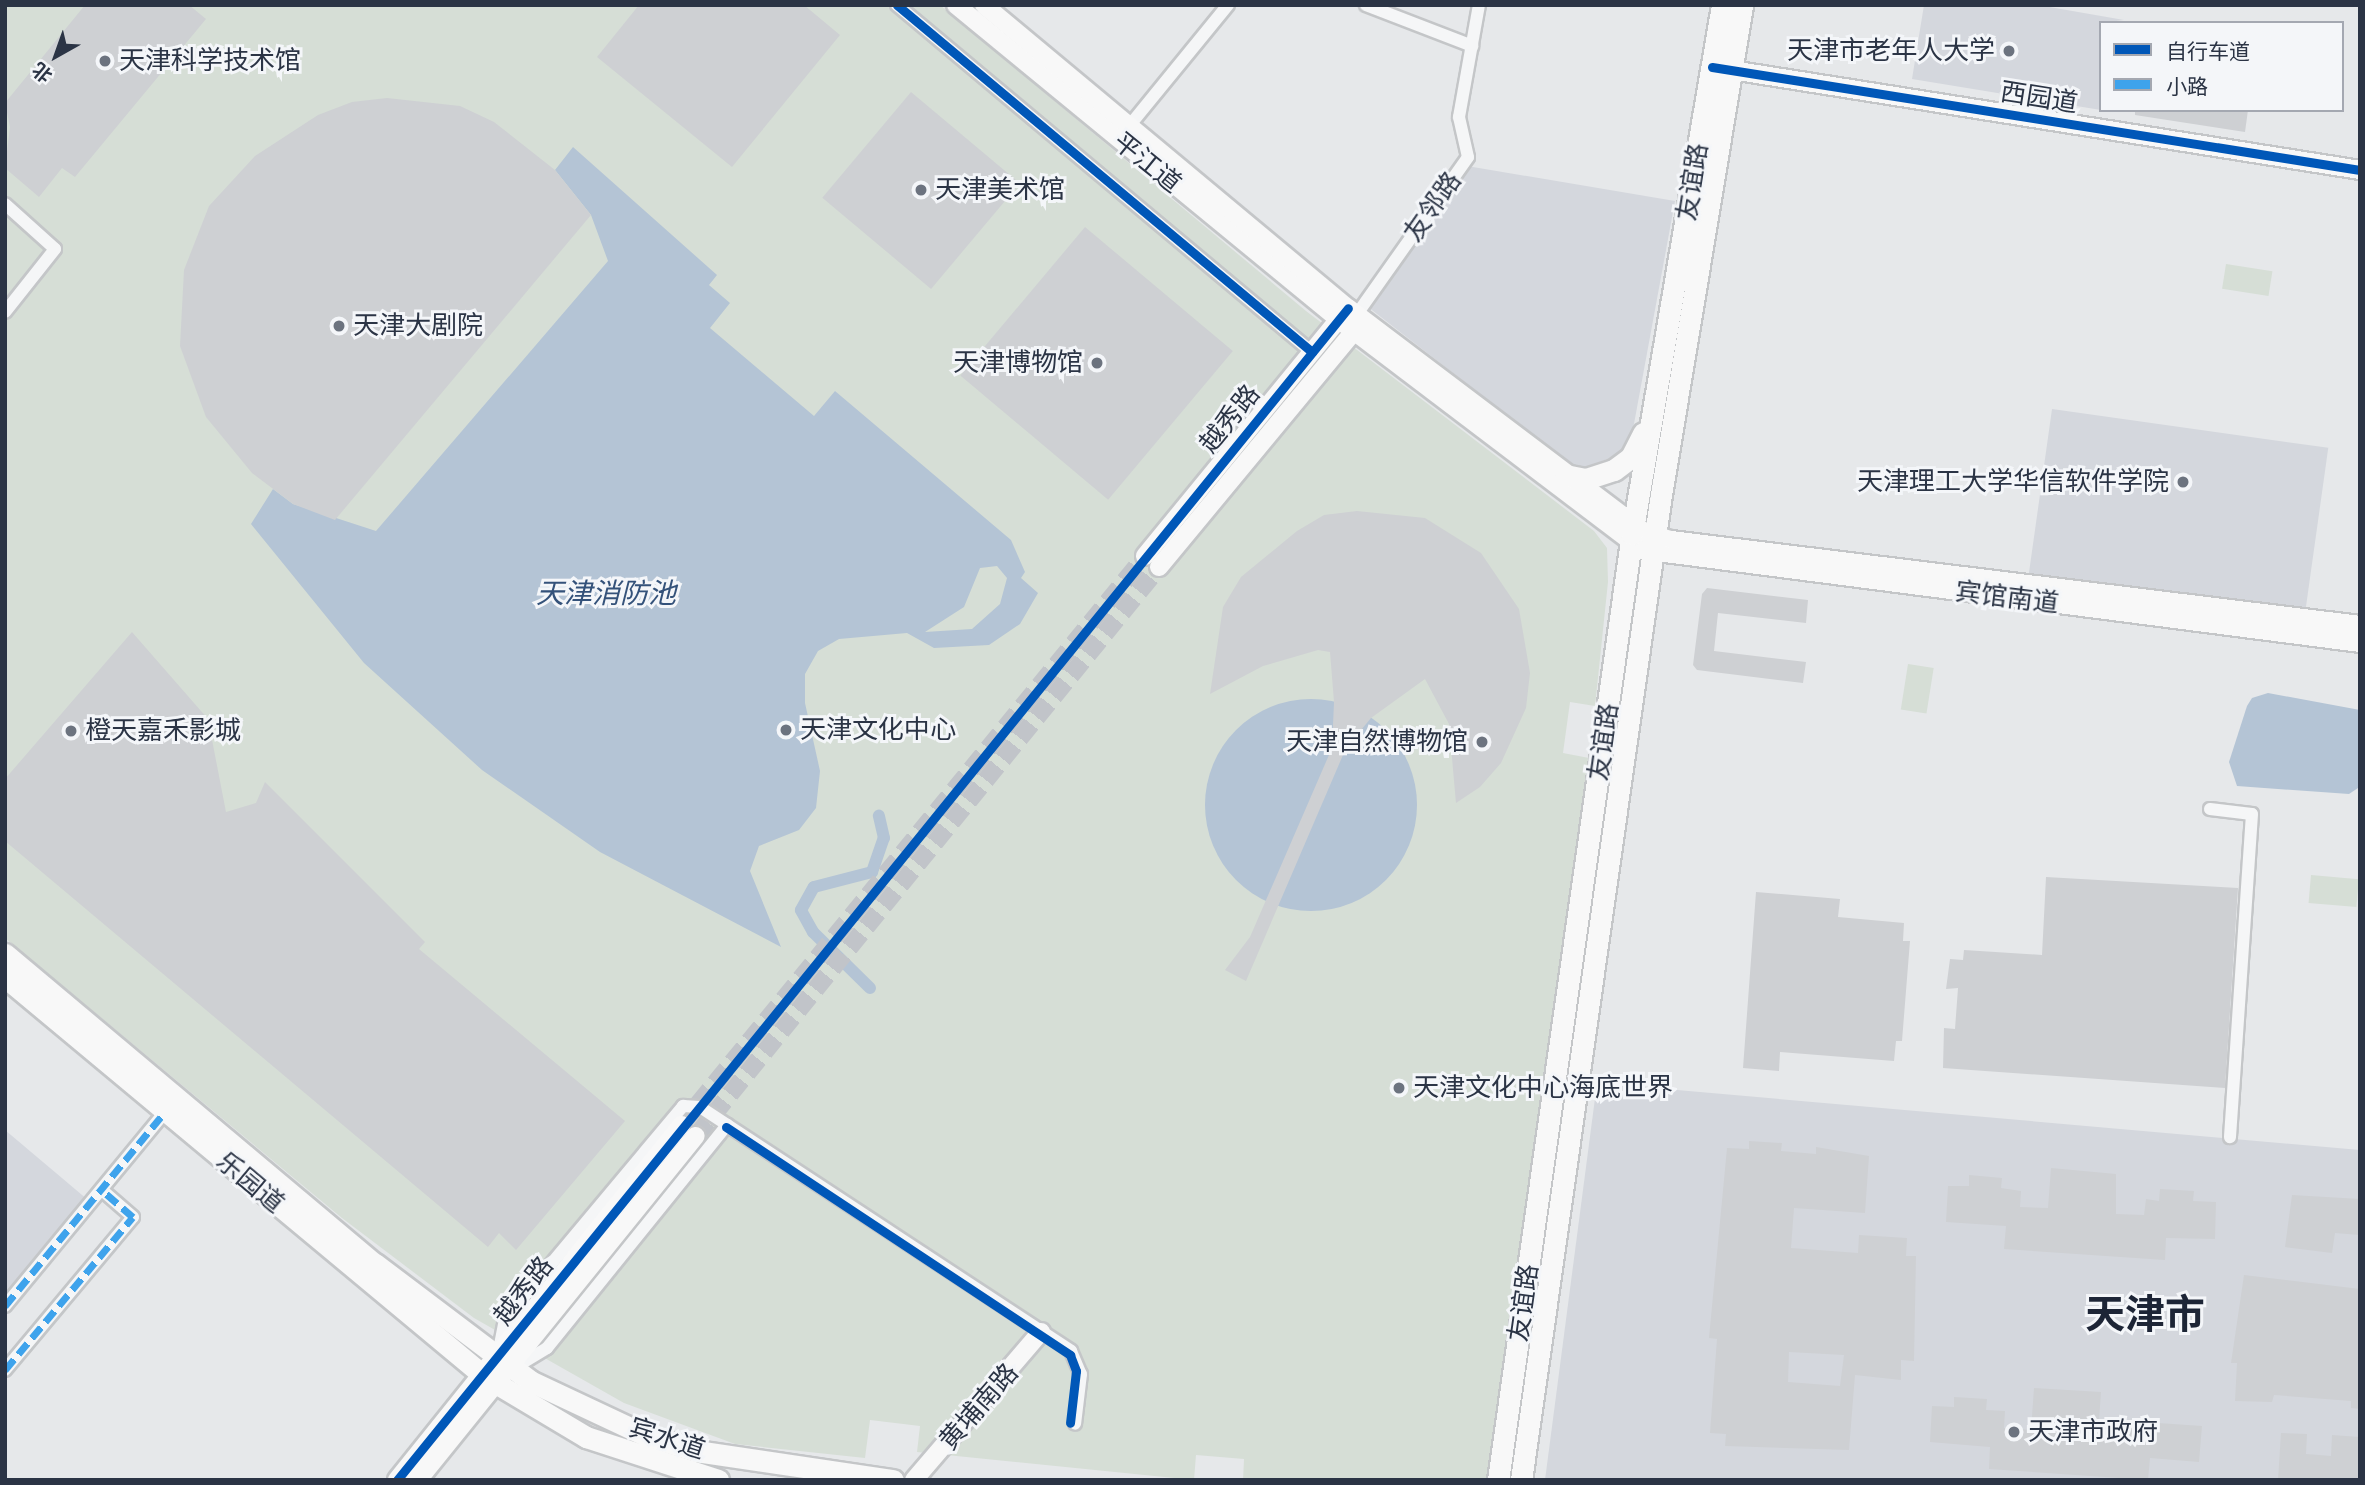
<!DOCTYPE html>
<html>
<head>
<meta charset="utf-8">
<style>
  body { margin:0 }
  #map { position:relative; width:2365px; height:1485px; overflow:hidden; background:#e6e8ea; font-family:Cabin,"Noto Sans SC",sans-serif }
  div>[style] { position:absolute }
  [style*='--x'] { left:calc(var(--x)*1px); top:calc(var(--y)*1px); width:calc(var(--w)*1px); rotate:calc(var(--a)*1deg) }
  .built>* { inset:0; background:#d4d7dd; transform-origin:0 0 }
  .green>* { inset:0; background:#d6ded6; transform-origin:0 0 }
  .water>* { inset:0; background:#b4c4d5 }
  .round { border-radius:50% }
  .canal>* { height:12px; margin:-6px; padding:0 6px; transform-origin:6px; border-radius:6px; background:#b4c4d5 }
  .building>* { inset:0; background:#ced0d3; transform-origin:0 0 }
  .secondary-tunnel>* { height:18px; margin-top:-9px; transform-origin:0; background:repeating-linear-gradient(90deg,#c1c4c9 0 18px,transparent 0 27px) }
  .roads { filter:drop-shadow(2px 0 #c4c6c8) drop-shadow(-2px 0 #c4c6c8) drop-shadow(0 2px #c4c6c8) drop-shadow(0 -2px #c4c6c8) }
  .street>* { height:12px; margin:-6px; padding:0 6px; transform-origin:6px; border-radius:6px; background:#f5f6f7 }
  .secondary>* { height:18px; margin:-9px; padding:0 9px; transform-origin:9px; border-radius:9px; background:#f8f8f8 }
  .primary>* { height:21px; margin:-10.5px; padding:0 10.5px; transform-origin:10.5px; border-radius:10.5px; background:#f8f8f8 }
  .quiet>* { height:7px; margin-top:-3.5px; transform-origin:0; background:repeating-linear-gradient(90deg,#3ea3ec 0 14px,transparent 0 21px) }
  .cycleway>* { height:9px; margin:-4.5px; padding:0 4.5px; transform-origin:4.5px; border-radius:4.5px; background:#0057b8 }
  .dots>* { width:19px; height:19px; translate:-50% -50%; box-sizing:border-box; border:4px solid #f4f6f9; border-radius:50% }
  span { translate:-50% -50%; white-space:nowrap; text-align:center; line-height:1.15; -webkit-text-stroke:6px #f4f6f9; paint-order:stroke }
  .poi-label { font-size:26px; color:#2b3445 }
  .right { translate:-100% -50%; text-align:right }
  .left { translate:0 -50%; text-align:left }
  .street-label { font-size:26px; color:#2b3445 }
  .water-label { font-size:28px; color:#34527a; font-style:italic }
  .town-label { font-size:40px; color:#1d2536; font-weight:700 }
  .frame { position:absolute; inset:0; border:7px solid #2b3445; pointer-events:none }
  .legend { position:absolute; left:2099px; top:21px; width:245px; height:91px; box-sizing:border-box; background:#f4f6f9; border:2px solid #a4a8b1; margin:0; padding:9px 12px; list-style:none; font-size:21px; color:#2b3445 }
  .legend li { display:flex; align-items:center; gap:14px; height:35px }
  .legend b { width:35px; border:2px solid #a4a8b1 }
  .north { position:absolute; left:21px; top:21px; width:70px; height:70px; -webkit-text-stroke:5px #f4f6f9; paint-order:stroke; rotate:220deg; font-size:19px; font-weight:700; line-height:28px; text-align:center; color:#2b3445 }
  .north::after { content:''; display:block; margin:auto; width:24px; height:32px; background:#2b3445; clip-path:polygon(50% 0,100% 100%,50% 72%,0 100%) }
</style>
</head>
<body>
<div id="map">
  <div class="built">
    <div style="clip-path:polygon(1924px 5px,2038px 5px,2124px 20px,2101px 23px,2101px 110px,1912px 79px)"></div>
    <div style="clip-path:polygon(1467px 166px,1675px 201px,1629px 451px,1578px 470px,1368px 307px)"></div>
    <div style="left:2052px;top:409px;width:279px;height:171px;rotate:8deg"></div>
    <div style="clip-path:polygon(1597px 1083px,2360px 1150px,2360px 1480px,1545px 1480px)"></div>
    <div style="clip-path:polygon(5px 1130px,88px 1200px,5px 1297px)"></div>
  </div>
  <div class="green">
    <div style="clip-path:polygon(5px 5px,940px 5px,1306px 311px,1594px 531px,1607px 548px,1608px 582px,1595px 706px,1570px 702px,1563px 753px,1589px 758px,1578px 878px,1486px 1480px,1243px 1480px,1244px 1459px,1196px 1455px,1194px 1480px,917px 1452px,920px 1426px,870px 1420px,865px 1458px,735px 1444px,624px 1403px,474px 1318px,342px 1218px,5px 938px)"></div>
    <div style="left:2226px;top:264px;width:47px;height:25px;rotate:9deg"></div>
    <div style="left:1908px;top:664px;width:26px;height:46px;rotate:9deg"></div>
    <div style="left:2311px;top:875px;width:48px;height:28px;rotate:5deg"></div>
  </div>
  <div class="water">
    <div style="clip-path:polygon(evenodd,573px 147px,717px 275px,709px 285px,730px 303px,710px 328px,814px 416px,835px 391px,1011px 540px,1025px 572px,1021px 578px,1038px 593px,1020px 624px,989px 645px,934px 648px,907px 633px,839px 639px,818px 651px,805px 674px,805px 703px,820px 771px,816px 808px,799px 830px,759px 846px,750px 871px,781px 947px,600px 852px,482px 770px,364px 663px,251px 524px,273px 489px,293px 504px,376px 531px,608px 261px,591px 215px,555px 170px,573px 147px,997px 566px,1007px 578px,1000px 604px,972px 629px,925px 632px,964px 607px,980px 568px,997px 566px)"></div>
    <div style="clip-path:polygon(2268px 693px,2360px 710px,2358px 788px,2349px 794px,2237px 786px,2229px 762px,2247px 706px,2252px 698px)"></div>
    <div class="round" style="left:1205px;top:699px;width:212px;height:212px"></div>
  </div>
  <div class="canal">
    <div style="--x:870;--y:988;--w:80;--a:-135.5"></div>
    <div style="--x:813;--y:932;--w:25;--a:-119"></div>
    <div style="--x:801;--y:910;--w:26;--a:-61"></div>
    <div style="--x:814;--y:887;--w:60;--a:-14.5"></div>
    <div style="--x:872;--y:872;--w:36;--a:-71"></div>
    <div style="--x:884;--y:838;--w:23;--a:-103"></div>
  </div>
  <div class="building">
    <div style="clip-path:polygon(85px 5px,189px 5px,206px 19px,75px 177px,62px 168px,39px 197px,5px 168px,10px 127px,5px 103px)"></div>
    <div style="clip-path:polygon(639px 5px,804px 5px,840px 35px,732px 167px,597px 57px)"></div>
    <div style="left:911px;top:92px;width:142px;height:138px;rotate:40deg"></div>
    <div style="clip-path:polygon(387px 98px,460px 106px,494px 122px,555px 170px,591px 215px,335px 520px,293px 504px,252px 473px,206px 417px,180px 346px,184px 270px,209px 206px,255px 156px,318px 115px,352px 102px)"></div>
    <div style="clip-path:polygon(2135px 110px,2248px 110px,2245px 132px,2135px 115px)"></div>
    <div style="left:1085px;top:227px;width:193px;height:194px;rotate:40deg"></div>
    <div style="clip-path:polygon(1357px 511px,1425px 518px,1481px 553px,1519px 609px,1530px 673px,1526px 708px,1501px 763px,1480px 787px,1456px 803px,1449px 724px,1425px 679px,1371px 718px,1346px 748px,1246px 981px,1225px 970px,1250px 937px,1332px 748px,1334px 702px,1330px 652px,1318px 650px,1263px 666px,1210px 694px,1223px 607px,1241px 577px,1297px 531px,1324px 515px)"></div>
    <div style="clip-path:polygon(1707px 588px,1808px 600px,1806px 623px,1718px 613px,1714px 651px,1806px 662px,1803px 683px,1697px 670px,1693px 665px,1702px 594px)"></div>
    <div style="clip-path:polygon(132px 632px,208px 719px,226px 812px,256px 803px,265px 782px,425px 942px,419px 949px,625px 1121px,516px 1250px,499px 1233px,488px 1247px,5px 841px,5px 779px)"></div>
    <div style="clip-path:polygon(2046px 877px,2238px 888px,2225px 1088px,1943px 1068px,1944px 1028px,1955px 1029px,1958px 988px,1946px 989px,1950px 959px,1963px 960px,1964px 950px,2042px 955px)"></div>
    <div style="clip-path:polygon(1756px 892px,1840px 899px,1838px 917px,1904px 923px,1903px 941px,1910px 941px,1902px 1041px,1896px 1041px,1894px 1061px,1780px 1052px,1779px 1071px,1743px 1068px)"></div>
    <div style="clip-path:polygon(evenodd,1749px 1141px,1782px 1143px,1781px 1151px,1816px 1154px,1816px 1147px,1869px 1156px,1865px 1213px,1794px 1208px,1791px 1248px,1858px 1253px,1859px 1235px,1907px 1238px,1906px 1256px,1916px 1256px,1914px 1361px,1901px 1360px,1901px 1380px,1855px 1375px,1849px 1450px,1725px 1446px,1726px 1434px,1710px 1433px,1717px 1339px,1709px 1338px,1727px 1148px,1749px 1149px,1749px 1141px,1789px 1352px,1844px 1355px,1840px 1386px,1788px 1382px,1789px 1352px)"></div>
    <div style="clip-path:polygon(2051px 1168px,2116px 1174px,2116px 1214px,2144px 1215px,2146px 1199px,2159px 1201px,2160px 1189px,2194px 1191px,2193px 1201px,2216px 1202px,2215px 1239px,2166px 1238px,2165px 1260px,2004px 1249px,2006px 1226px,1946px 1222px,1948px 1186px,1969px 1186px,1969px 1175px,2002px 1178px,2001px 1188px,2021px 1191px,2020px 1207px,2048px 1208px)"></div>
    <div style="clip-path:polygon(2292px 1195px,2360px 1199px,2360px 1235px,2335px 1233px,2332px 1253px,2285px 1247px)"></div>
    <div style="clip-path:polygon(2244px 1275px,2360px 1289px,2360px 1409px,2351px 1408px,2351px 1401px,2274px 1395px,2272px 1402px,2235px 1401px,2237px 1363px,2231px 1363px)"></div>
    <div style="clip-path:polygon(2034px 1388px,2101px 1392px,2098px 1435px,2128px 1436px,2129px 1421px,2202px 1426px,2199px 1462px,2150px 1458px,2148px 1480px,1989px 1469px,1990px 1447px,1930px 1442px,1932px 1406px,1954px 1407px,1954px 1397px,1987px 1399px,1986px 1410px,2005px 1411px,2004px 1428px,2031px 1430px)"></div>
    <div style="clip-path:polygon(2281px 1433px,2307px 1434px,2306px 1454px,2331px 1456px,2332px 1435px,2360px 1437px,2360px 1480px,2278px 1480px)"></div>
  </div>
  <div class="secondary-tunnel">
    <div style="--x:681;--y:1125;--w:734;--a:-50.8"></div>
    <div style="--x:696;--y:1136;--w:734;--a:-50.86"></div>
  </div>
  <div class="roads">
    <div class="street">
      <div style="--x:897;--y:5;--w:541;--a:39.9"></div>
      <div style="--x:1366;--y:5;--w:114;--a:21.1"></div>
      <div style="--x:1130;--y:125;--w:155;--a:-50.8"></div>
      <div style="--x:5;--y:204;--w:67;--a:42"></div>
      <div style="--x:55;--y:249;--w:80;--a:128.4"></div>
      <div style="--x:1357;--y:314;--w:192;--a:-54.7"></div>
      <div style="--x:1468;--y:157;--w:41;--a:-102.7"></div>
      <div style="--x:1459;--y:117;--w:114;--a:-79.9"></div>
      <div style="--x:2210;--y:809;--w:42;--a:6.8"></div>
      <div style="--x:2252;--y:814;--w:324;--a:93.9"></div>
      <div style="--x:5;--y:1306;--w:251;--a:-50.5"></div>
      <div style="--x:499;--y:1350;--w:32;--a:-79"></div>
      <div style="--x:505;--y:1319;--w:278;--a:-50.1"></div>
      <div style="--x:683;--y:1106;--w:17;--a:3"></div>
      <div style="--x:700;--y:1107;--w:444;--a:33.3"></div>
      <div style="--x:1071;--y:1351;--w:25;--a:67"></div>
      <div style="--x:1081;--y:1374;--w:50;--a:96.8"></div>
      <div style="--x:5;--y:1370;--w:199;--a:-50.1"></div>
      <div style="--x:133;--y:1217;--w:40;--a:-139"></div>
      <div style="--x:511;--y:1370;--w:42;--a:-31.4"></div>
      <div style="--x:547;--y:1348;--w:287;--a:-51.1"></div>
    </div>
    <div class="secondary">
      <div style="--x:956;--y:5;--w:494;--a:39.4"></div>
      <div style="--x:1338;--y:319;--w:382;--a:37.2"></div>
      <div style="--x:1642;--y:550;--w:724;--a:7.38"></div>
      <div style="--x:984;--y:5;--w:474;--a:39.8"></div>
      <div style="--x:1348;--y:308;--w:371;--a:37.1"></div>
      <div style="--x:1644;--y:532;--w:28;--a:17"></div>
      <div style="--x:1671;--y:540;--w:694;--a:7.03"></div>
      <div style="--x:1719;--y:68;--w:649;--a:9.04"></div>
      <div style="--x:1145;--y:556;--w:318;--a:-50.7"></div>
      <div style="--x:1159;--y:567;--w:314;--a:-50.4"></div>
      <div style="--x:397;--y:1480;--w:455;--a:-51.3"></div>
      <div style="--x:418;--y:1480;--w:442;--a:-51.1"></div>
      <div style="--x:914;--y:1480;--w:195;--a:-49.4"></div>
    </div>
    <div class="primary">
      <div style="--x:1565;--y:475;--w:21;--a:11"></div>
      <div style="--x:1586;--y:479;--w:29;--a:-18"></div>
      <div style="--x:1614;--y:470;--w:21;--a:-37"></div>
      <div style="--x:1631;--y:457;--w:27;--a:-63"></div>
      <div style="--x:5;--y:954;--w:483;--a:40"></div>
      <div style="--x:375;--y:1264;--w:194;--a:37"></div>
      <div style="--x:530;--y:1381;--w:127;--a:25.2"></div>
      <div style="--x:645;--y:1435;--w:53;--a:17.4"></div>
      <div style="--x:696;--y:1451;--w:199;--a:8.4"></div>
      <div style="--x:5;--y:977;--w:623;--a:39.79"></div>
      <div style="--x:484;--y:1376;--w:119;--a:30.9"></div>
      <div style="--x:586;--y:1437;--w:139;--a:18"></div>
      <div style="--x:1498;--y:1480;--w:955;--a:-81.94"></div>
      <div style="--x:1632;--y:534;--w:537;--a:-80.34"></div>
      <div style="--x:1521;--y:1480;--w:989;--a:-81.92"></div>
      <div style="--x:1660;--y:501;--w:503;--a:-80.61"></div>
    </div>
  </div>
  <div class="quiet">
    <div style="--x:5;--y:1306;--w:251;--a:-50.5"></div>
    <div style="--x:5;--y:1370;--w:199;--a:-50.1"></div>
    <div style="--x:133;--y:1217;--w:40;--a:-139"></div>
  </div>
  <div class="cycleway">
    <div style="--x:897;--y:5;--w:541;--a:39.9"></div>
    <div style="--x:1712;--y:67;--w:656;--a:9.03"></div>
    <div style="--x:726;--y:1127;--w:413;--a:33.5"></div>
    <div style="--x:1070;--y:1355;--w:17;--a:69"></div>
    <div style="--x:1076;--y:1371;--w:52;--a:96.6"></div>
    <div style="--x:397;--y:1480;--w:1509;--a:-50.94"></div>
  </div>
  <div class="dots">
    <div style="left:2009px;top:51px;background:#6c737f"></div>
    <div style="left:105px;top:61px;background:#6c737f"></div>
    <div style="left:921px;top:190px;background:#6c737f"></div>
    <div style="left:339px;top:326px;background:#6c737f"></div>
    <div style="left:1097px;top:363px;background:#6c737f"></div>
    <div style="left:2183px;top:482px;background:#6c737f"></div>
    <div style="left:786px;top:730px;background:#6c737f"></div>
    <div style="left:71px;top:731px;background:#6c737f"></div>
    <div style="left:1482px;top:742px;background:#6c737f"></div>
    <div style="left:1399px;top:1088px;background:#6c737f"></div>
    <div style="left:2014px;top:1432px;background:#6c737f"></div>
  </div>
  <div class="poi-label">
    <span class="right" style="left:1995px;top:51px">天津市老年人大学</span>
    <span class="left" style="left:119px;top:61px">天津科学技术馆</span>
    <span class="left" style="left:935px;top:190px">天津美术馆</span>
    <span class="left" style="left:353px;top:326px">天津大剧院</span>
    <span class="right" style="left:1083px;top:363px">天津博物馆</span>
    <span class="right" style="left:2169px;top:482px">天津理工大学华信软件学院</span>
    <span class="left" style="left:800px;top:730px">天津文化中心</span>
    <span class="left" style="left:85px;top:731px">橙天嘉禾影城</span>
    <span class="right" style="left:1468px;top:742px">天津自然博物馆</span>
    <span class="left" style="left:1413px;top:1088px">天津文化中心海底世界</span>
    <span class="left" style="left:2028px;top:1432px">天津市政府</span>
  </div>
  <div class="street-label">
    <span style="left:2039px;top:98px;rotate:9deg">西园道</span>
    <span style="left:1147px;top:163px;rotate:39deg">平江道</span>
    <span style="left:1693px;top:182px;rotate:-81deg">友谊路</span>
    <span style="left:1433px;top:207px;rotate:-55deg">友邻路</span>
    <span style="left:1230px;top:419px;rotate:-51deg">越秀路</span>
    <span style="left:2007px;top:598px;rotate:7deg">宾馆南道</span>
    <span style="left:1604px;top:742px;rotate:-82deg">友谊路</span>
    <span style="left:250px;top:1183px;rotate:40deg">乐园道</span>
    <span style="left:524px;top:1291px;rotate:-52deg">越秀路</span>
    <span style="left:1524px;top:1303px;rotate:-82deg">友谊路</span>
    <span style="left:979px;top:1407px;rotate:-49deg">黄埔南路</span>
    <span style="left:667px;top:1439px;rotate:18deg">宾水道</span>
  </div>
  <div class="water-label">
    <span style="left:606px;top:593px">天津消防池</span>
  </div>
  <div class="town-label">
    <span style="left:2145px;top:1314px">天津市</span>
  </div>
  <div class="frame"></div>
  <ul class="legend">
  <li><b style="height:9px;background:#0057b8"></b>自行车道</li>
  <li><b style="height:9px;background:#3ea3ec"></b>小路</li>
  </ul>
  <div class="north">北</div>
</div>
</body>
</html>
